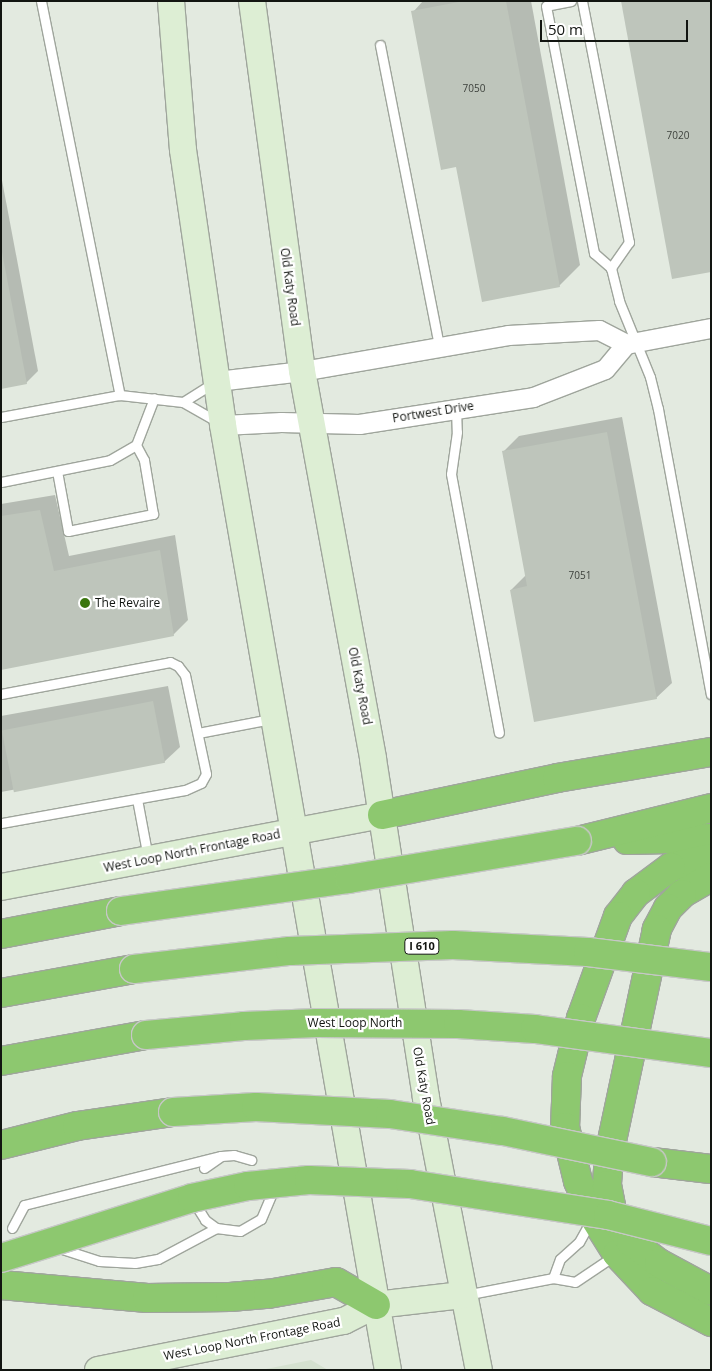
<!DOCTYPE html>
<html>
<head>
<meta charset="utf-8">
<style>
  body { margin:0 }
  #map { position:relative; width:712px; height:1371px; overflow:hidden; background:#e3eae0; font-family:"Open Sans",sans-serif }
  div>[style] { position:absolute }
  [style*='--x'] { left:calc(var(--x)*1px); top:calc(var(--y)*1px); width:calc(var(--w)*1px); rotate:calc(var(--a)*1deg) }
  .built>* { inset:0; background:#d5e1d0 }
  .shadow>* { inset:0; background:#0003 }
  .building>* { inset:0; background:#bec5bb; transform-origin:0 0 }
  .roads { filter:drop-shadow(1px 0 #9fa59c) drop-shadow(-1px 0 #9fa59c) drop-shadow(0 1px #9fa59c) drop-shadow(0 -1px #9fa59c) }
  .service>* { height:9px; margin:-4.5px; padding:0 4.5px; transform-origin:4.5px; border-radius:4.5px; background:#fff }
  .minor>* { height:19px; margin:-9.5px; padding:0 9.5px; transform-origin:9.5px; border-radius:9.5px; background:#fff }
  .secondary>* { height:26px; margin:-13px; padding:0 13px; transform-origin:13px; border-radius:13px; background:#ddeed4 }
  .motorway>* { height:28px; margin:-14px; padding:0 14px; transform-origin:14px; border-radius:14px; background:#8dc86f }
  .bridges { filter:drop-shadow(1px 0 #c6c7c6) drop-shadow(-1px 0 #c6c7c6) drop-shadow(0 1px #c6c7c6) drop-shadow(0 -1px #c6c7c6) }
  .motorway-bridge>* { height:28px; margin:-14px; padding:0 14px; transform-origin:14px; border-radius:14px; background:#8dc86f }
  .dots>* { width:14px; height:14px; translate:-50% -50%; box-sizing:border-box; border:2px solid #fff; border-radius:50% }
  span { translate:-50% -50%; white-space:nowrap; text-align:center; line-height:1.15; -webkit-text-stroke:4.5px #fff; paint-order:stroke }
  .number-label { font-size:10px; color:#3d413c }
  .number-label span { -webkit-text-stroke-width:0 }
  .shield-label span { padding:1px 4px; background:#fff; border:1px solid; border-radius:4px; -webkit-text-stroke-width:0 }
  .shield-label { font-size:11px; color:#121511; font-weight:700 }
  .street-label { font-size:12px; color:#121511 }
  .poi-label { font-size:12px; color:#121511 }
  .left { translate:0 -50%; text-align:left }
  .frame { position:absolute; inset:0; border:2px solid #121511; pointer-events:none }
  .scale { position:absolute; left:540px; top:20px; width:148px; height:22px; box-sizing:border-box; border:2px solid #121511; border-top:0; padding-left:6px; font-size:15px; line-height:18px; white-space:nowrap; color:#121511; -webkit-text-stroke:4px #fff; paint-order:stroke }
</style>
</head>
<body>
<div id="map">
  <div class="built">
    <div style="clip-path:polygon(311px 1360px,328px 1370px,261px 1370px)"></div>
  </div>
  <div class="shadow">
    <div style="clip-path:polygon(423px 1px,531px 1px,580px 265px,559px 286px,457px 165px,413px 12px)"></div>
    <div style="clip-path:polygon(1px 175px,38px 371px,26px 383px,1px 387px)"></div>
    <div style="clip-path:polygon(622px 417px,672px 683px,656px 698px,511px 590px,526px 575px,503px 452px,519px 436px)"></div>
    <div style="clip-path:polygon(55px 495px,69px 556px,175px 535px,188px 620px,173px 635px,1px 669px,1px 504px)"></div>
    <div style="clip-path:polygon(168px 686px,180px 747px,164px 762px,1px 792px,1px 716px)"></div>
  </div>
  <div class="building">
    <div style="clip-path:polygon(464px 1px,506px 1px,560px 287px,482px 302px,456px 167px,441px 170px,411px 11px)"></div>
    <div style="clip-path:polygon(621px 1px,711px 1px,711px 272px,672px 279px)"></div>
    <div style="clip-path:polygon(2px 252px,27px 384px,1px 389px,1px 253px)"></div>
    <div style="clip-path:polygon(607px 432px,657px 699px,534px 722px,510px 590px,527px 586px,502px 451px)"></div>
    <div style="clip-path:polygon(40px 510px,54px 571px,160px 550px,174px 636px,1px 670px,1px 516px)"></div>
    <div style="left:153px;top:701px;width:63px;height:154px;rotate:79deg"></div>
  </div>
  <div class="roads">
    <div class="service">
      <div style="--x:41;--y:1;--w:402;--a:78.7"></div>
      <div style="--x:571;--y:1;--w:25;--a:169"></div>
      <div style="--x:546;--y:6;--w:252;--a:79"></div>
      <div style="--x:594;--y:253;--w:23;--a:41"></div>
      <div style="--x:611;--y:268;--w:34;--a:76"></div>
      <div style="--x:619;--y:301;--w:82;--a:67.8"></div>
      <div style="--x:650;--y:377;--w:33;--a:76"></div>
      <div style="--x:658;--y:409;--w:290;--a:79.5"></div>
      <div style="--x:582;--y:1;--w:246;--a:79"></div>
      <div style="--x:629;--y:242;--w:32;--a:125"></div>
      <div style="--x:380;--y:45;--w:308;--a:78.9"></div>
      <div style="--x:183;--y:402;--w:36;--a:-32"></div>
      <div style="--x:456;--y:409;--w:23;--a:88"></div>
      <div style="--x:457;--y:432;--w:42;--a:98.1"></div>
      <div style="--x:451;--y:474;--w:263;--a:79.5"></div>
      <div style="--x:1;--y:417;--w:121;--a:-10.5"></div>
      <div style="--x:120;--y:395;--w:63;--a:6.3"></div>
      <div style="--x:183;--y:402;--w:40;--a:29.7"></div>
      <div style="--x:57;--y:471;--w:61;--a:79.6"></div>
      <div style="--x:68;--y:531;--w:87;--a:-11.3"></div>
      <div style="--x:153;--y:514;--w:55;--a:-99.5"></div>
      <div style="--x:144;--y:460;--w:17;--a:-118"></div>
      <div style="--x:1;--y:482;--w:111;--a:-11.4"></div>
      <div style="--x:110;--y:460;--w:30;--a:-30"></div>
      <div style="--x:136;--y:445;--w:50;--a:-69"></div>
      <div style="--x:1;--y:694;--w:172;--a:-10.7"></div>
      <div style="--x:170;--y:662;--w:9;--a:27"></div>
      <div style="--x:178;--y:666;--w:11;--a:52"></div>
      <div style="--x:185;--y:675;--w:101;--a:78"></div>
      <div style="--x:206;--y:774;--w:10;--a:119"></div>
      <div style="--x:201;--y:783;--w:17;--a:156"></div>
      <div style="--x:185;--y:790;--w:187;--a:169.8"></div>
      <div style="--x:198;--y:733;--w:74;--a:-10.9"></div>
      <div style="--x:137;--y:799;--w:60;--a:79.4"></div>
      <div style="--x:204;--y:1168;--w:21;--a:-35"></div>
      <div style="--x:221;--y:1156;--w:13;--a:-4"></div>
      <div style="--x:234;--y:1155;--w:18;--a:16"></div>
      <div style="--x:197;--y:1207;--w:15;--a:58"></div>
      <div style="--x:205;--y:1220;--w:14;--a:36"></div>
      <div style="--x:216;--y:1228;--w:24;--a:7"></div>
      <div style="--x:240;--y:1231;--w:24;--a:-30"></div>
      <div style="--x:261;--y:1219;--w:26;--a:-67"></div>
      <div style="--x:12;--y:1228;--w:26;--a:-62"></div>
      <div style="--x:24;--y:1205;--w:203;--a:-14"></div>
      <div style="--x:62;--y:1249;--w:39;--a:18"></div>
      <div style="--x:99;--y:1261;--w:36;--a:3"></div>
      <div style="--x:135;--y:1263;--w:23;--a:-10"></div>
      <div style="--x:158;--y:1259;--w:66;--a:-28.1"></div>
      <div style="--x:553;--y:1278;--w:20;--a:-70"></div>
      <div style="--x:560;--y:1259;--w:25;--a:-42"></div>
      <div style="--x:579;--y:1242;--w:23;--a:-61"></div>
      <div style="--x:465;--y:1295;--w:90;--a:-10.9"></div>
      <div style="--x:553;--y:1278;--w:22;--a:10"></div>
      <div style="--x:575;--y:1282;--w:48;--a:-34"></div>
    </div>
    <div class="minor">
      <div style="--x:217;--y:381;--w:86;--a:-6.7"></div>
      <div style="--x:302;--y:371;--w:209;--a:-9.9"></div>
      <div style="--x:508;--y:335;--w:91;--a:-3.1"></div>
      <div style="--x:599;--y:330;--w:30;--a:27"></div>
      <div style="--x:626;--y:344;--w:86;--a:-10.7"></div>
      <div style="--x:223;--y:425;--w:58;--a:-3"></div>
      <div style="--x:281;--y:422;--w:78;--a:1.5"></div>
      <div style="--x:359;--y:424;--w:176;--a:-8.8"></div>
      <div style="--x:533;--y:397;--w:77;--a:-21.3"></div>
      <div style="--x:605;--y:369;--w:33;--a:-50"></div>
    </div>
    <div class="secondary">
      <div style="--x:171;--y:1;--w:149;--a:85.4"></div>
      <div style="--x:183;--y:150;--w:278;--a:81.7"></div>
      <div style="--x:223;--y:425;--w:959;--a:80.1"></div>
      <div style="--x:252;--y:1;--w:373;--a:82.3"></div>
      <div style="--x:302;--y:371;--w:394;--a:79.6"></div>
      <div style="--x:373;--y:759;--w:343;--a:81.1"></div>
      <div style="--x:426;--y:1098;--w:277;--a:79"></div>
      <div style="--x:1;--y:887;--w:388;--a:-10.7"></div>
      <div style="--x:98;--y:1370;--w:251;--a:-11.3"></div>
      <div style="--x:344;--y:1321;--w:36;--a:-27"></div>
      <div style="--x:376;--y:1305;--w:87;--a:-6.6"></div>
    </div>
    <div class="motorway">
      <div style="--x:382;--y:815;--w:179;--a:-11.9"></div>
      <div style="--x:557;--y:778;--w:156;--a:-9.6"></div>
      <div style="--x:627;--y:840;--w:84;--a:-1.4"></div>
      <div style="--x:577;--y:841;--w:138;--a:-13.8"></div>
      <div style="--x:711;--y:858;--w:41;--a:167.3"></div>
      <div style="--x:671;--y:867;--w:44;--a:143.4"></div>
      <div style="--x:636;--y:893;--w:29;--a:128"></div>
      <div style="--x:618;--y:916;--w:109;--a:109.9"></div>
      <div style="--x:581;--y:1018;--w:60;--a:103.6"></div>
      <div style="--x:567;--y:1076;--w:51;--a:92.2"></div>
      <div style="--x:565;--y:1127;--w:56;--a:76.5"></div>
      <div style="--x:578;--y:1181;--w:36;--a:67"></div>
      <div style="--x:592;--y:1214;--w:47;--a:58"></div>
      <div style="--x:617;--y:1254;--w:51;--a:46.6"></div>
      <div style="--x:652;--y:1291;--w:67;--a:27.7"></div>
      <div style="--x:711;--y:877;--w:34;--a:150"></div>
      <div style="--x:682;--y:894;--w:20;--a:135"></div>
      <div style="--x:668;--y:908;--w:24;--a:118"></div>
      <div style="--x:657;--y:929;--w:231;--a:102"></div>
      <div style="--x:609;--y:1155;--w:30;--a:94"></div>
      <div style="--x:607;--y:1185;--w:33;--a:79"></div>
      <div style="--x:613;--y:1217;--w:31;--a:54"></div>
      <div style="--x:631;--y:1242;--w:35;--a:37"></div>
      <div style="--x:659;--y:1263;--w:59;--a:28.3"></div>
      <div style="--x:1;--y:934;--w:122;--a:-10.9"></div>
      <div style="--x:1;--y:993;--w:135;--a:-10.2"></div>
      <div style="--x:1;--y:1061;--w:147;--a:-10.2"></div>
      <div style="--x:1;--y:1145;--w:78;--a:-14"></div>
      <div style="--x:77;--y:1126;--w:97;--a:-8.3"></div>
      <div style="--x:652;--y:1162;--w:59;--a:6.8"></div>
      <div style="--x:1;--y:1285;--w:147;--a:5.1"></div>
      <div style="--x:147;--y:1298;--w:83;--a:-0.7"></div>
      <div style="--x:230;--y:1297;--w:38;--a:-5"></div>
      <div style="--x:268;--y:1294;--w:69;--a:-10"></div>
      <div style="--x:336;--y:1282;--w:46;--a:29.9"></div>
    </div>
  </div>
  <div class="bridges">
    <div class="motorway-bridge">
      <div style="--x:121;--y:911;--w:230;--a:-8"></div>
      <div style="--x:349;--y:879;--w:231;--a:-9.5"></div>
      <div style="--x:134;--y:969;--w:157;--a:-6.6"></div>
      <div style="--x:290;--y:951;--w:163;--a:-2.1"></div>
      <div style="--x:453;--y:945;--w:135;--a:3"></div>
      <div style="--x:588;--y:952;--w:124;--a:7"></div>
      <div style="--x:146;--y:1035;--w:98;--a:-5.2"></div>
      <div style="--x:244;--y:1026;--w:73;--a:-2.4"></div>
      <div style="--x:317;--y:1023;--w:141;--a:0.4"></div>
      <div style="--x:458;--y:1024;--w:77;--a:3.7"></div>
      <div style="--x:535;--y:1029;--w:178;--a:7.8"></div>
      <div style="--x:173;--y:1112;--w:83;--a:-3.4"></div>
      <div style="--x:256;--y:1107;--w:134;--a:3"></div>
      <div style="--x:390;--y:1114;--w:114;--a:8.6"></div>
      <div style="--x:503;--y:1131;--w:152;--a:11.8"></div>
      <div style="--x:1;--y:1258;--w:200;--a:-17.4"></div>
      <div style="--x:192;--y:1198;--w:57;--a:-12.1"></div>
      <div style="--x:248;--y:1186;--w:61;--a:-5.6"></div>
      <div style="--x:309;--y:1180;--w:101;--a:2.3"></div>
      <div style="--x:410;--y:1184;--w:200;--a:8.9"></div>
      <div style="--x:608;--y:1215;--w:106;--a:14.2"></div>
    </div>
  </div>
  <div class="dots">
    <div style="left:85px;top:603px;background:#3b760e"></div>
  </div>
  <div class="number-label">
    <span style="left:474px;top:89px">7050</span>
    <span style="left:678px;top:136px">7020</span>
    <span style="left:580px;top:576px">7051</span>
  </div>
  <div class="shield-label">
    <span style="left:422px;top:946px">I 610</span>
  </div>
  <div class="street-label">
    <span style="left:290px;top:287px;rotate:82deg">Old Katy Road</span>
    <span style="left:433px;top:412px;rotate:-9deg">Portwest Drive</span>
    <span style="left:360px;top:686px;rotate:79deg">Old Katy Road</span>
    <span style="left:192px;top:851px;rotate:-11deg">West Loop North Frontage Road</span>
    <span style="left:355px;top:1023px">West Loop North</span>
    <span style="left:424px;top:1086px;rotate:80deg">Old Katy Road</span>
    <span style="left:252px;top:1339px;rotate:-11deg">West Loop North Frontage Road</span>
  </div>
  <div class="poi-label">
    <span class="left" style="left:95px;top:603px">The Revaire</span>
  </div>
  <div class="frame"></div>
  <div class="scale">50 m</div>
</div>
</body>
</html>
